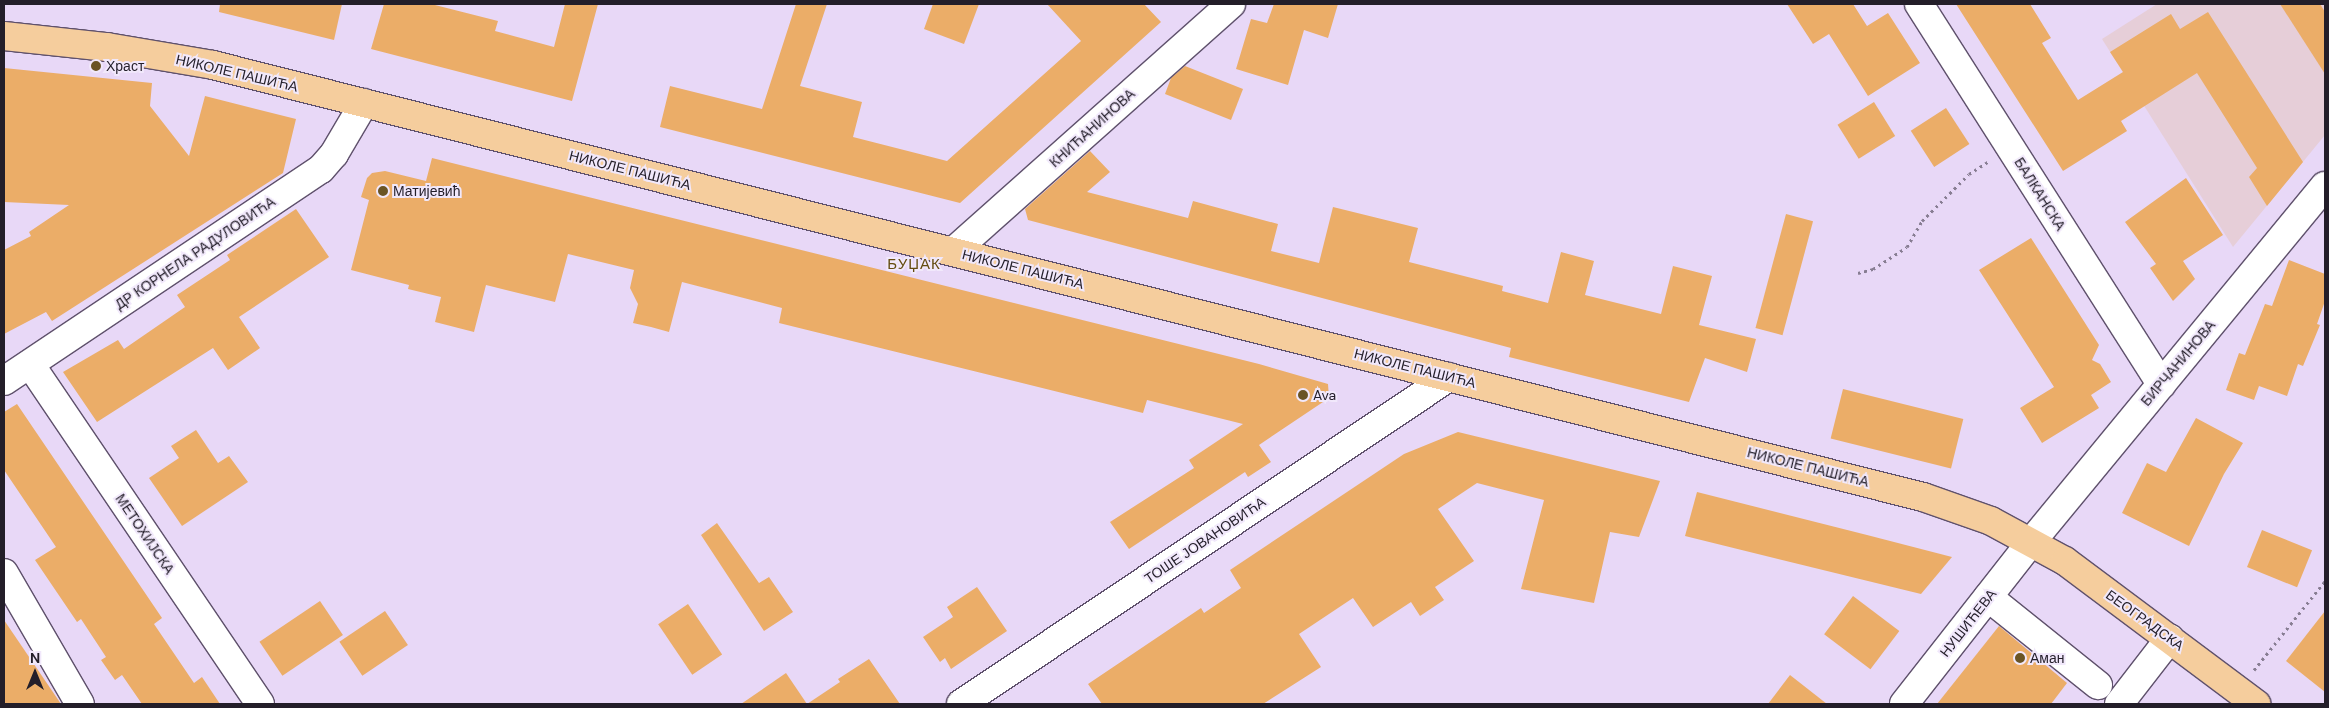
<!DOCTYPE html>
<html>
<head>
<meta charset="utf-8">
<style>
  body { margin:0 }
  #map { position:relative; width:2329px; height:708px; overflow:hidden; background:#e8d8f7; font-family:"DM Sans",sans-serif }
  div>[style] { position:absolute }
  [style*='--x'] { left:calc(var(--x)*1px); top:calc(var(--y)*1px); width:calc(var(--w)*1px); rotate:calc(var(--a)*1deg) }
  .commercial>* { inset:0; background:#e6ced8 }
  .building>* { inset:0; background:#ebad68; transform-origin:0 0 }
  .path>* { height:3px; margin-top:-1.5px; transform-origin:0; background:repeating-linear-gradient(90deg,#877d92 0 2.5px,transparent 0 6.5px) }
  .roads { filter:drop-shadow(1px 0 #5f516c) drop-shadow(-1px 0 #5f516c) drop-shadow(0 1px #5f516c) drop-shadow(0 -1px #5f516c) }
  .minor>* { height:28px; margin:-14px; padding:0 14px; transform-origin:14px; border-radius:14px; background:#fff }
  .major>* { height:28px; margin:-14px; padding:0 14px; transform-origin:14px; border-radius:14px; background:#f5cd9d }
  .dots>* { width:14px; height:14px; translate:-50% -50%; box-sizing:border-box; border:2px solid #f1e8fb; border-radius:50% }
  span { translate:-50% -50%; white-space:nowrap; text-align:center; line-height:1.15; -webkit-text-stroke:4px #f1e8fb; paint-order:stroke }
  .poi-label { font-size:14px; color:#231e29 }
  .left { translate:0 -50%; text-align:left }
  .street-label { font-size:14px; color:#231e29 }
  .neighbourhood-label { font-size:15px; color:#654c11; letter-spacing:1px }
  .frame { position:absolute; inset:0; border:5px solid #231e29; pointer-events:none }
  .north { position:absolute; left:10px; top:648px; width:50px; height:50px; -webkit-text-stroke:4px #f1e8fb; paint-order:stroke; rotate:0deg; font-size:14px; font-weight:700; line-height:20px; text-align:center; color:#231e29 }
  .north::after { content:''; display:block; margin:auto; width:18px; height:22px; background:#231e29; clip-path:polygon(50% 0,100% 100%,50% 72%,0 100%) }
</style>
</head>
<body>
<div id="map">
  <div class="commercial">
    <div style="clip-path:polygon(2157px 4px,2325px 4px,2325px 135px,2233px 247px,2102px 39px)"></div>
  </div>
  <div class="building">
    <div style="clip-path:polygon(220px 4px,342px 4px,334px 40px,219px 12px)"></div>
    <div style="clip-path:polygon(384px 4px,431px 4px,498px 21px,495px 31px,554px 47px,565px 4px,598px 4px,572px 101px,371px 49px)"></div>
    <div style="clip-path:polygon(796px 4px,827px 4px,800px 86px,862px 102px,853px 137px,947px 161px,1081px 41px,1047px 4px,1144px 4px,1161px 22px,960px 203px,660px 127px,670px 86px,762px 109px)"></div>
    <div style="clip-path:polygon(933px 4px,979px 4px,964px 44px,924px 29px)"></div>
    <div style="clip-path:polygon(1274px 4px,1338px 4px,1328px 38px,1304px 30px,1288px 85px,1236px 69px,1251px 19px,1267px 23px)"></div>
    <div style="clip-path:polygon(1787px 4px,1853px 4px,1867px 26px,1888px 13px,1920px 63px,1868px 96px,1829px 34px,1813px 44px)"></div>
    <div style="clip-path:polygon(1956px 4px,2030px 4px,2051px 38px,2042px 43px,2078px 100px,2123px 72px,2110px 52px,2171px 14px,2180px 29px,2208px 12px,2303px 162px,2267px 206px,2249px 177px,2257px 168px,2197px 73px,2121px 121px,2127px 131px,2063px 171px)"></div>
    <div style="clip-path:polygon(2280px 4px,2320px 4px,2325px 12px,2325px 74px)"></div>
    <div style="clip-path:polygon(1185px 66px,1243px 89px,1231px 120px,1165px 94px,1171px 78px)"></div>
    <div style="clip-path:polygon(4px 68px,152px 83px,150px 106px,189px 156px,205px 96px,296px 119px,283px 173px,52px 321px,46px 312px,4px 334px,4px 250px,31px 236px,29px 232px,69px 205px,4px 202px)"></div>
    <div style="left:1874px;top:102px;width:40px;height:43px;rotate:58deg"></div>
    <div style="left:1946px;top:108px;width:43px;height:42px;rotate:57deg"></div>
    <div style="clip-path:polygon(1090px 151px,1110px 172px,1087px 192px,1188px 218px,1193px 201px,1278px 224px,1271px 251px,1319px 263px,1333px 207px,1418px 228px,1409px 262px,1503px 286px,1502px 291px,1548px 303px,1561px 252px,1594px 261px,1585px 295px,1661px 314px,1673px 266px,1712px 276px,1699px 325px,1756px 339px,1747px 372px,1705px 358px,1689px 402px,1509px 357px,1511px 348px,1028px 220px,1025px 209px)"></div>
    <div style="clip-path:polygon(432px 158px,1259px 364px,1328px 384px,1329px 398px,1259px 445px,1271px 462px,1248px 477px,1245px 472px,1129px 549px,1110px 522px,1194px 468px,1189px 460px,1243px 424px,1147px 400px,1143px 413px,779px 323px,782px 308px,682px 282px,669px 332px,651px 327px,633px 323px,638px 304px,630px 288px,634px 270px,568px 254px,555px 302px,486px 285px,474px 332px,435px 322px,441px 297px,408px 289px,409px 285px,351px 270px,369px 200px,361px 197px,367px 178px,372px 173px,385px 171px,426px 181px)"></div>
    <div style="clip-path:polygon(2186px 178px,2223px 235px,2183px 261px,2195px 279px,2173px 301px,2150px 268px,2156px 264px,2125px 222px)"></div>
    <div style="clip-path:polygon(296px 209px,329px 257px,239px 317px,260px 348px,228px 370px,213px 348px,97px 422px,63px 372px,118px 340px,124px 349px,185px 307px,177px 295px,230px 260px,227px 255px)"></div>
    <div style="left:1786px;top:214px;width:28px;height:118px;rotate:15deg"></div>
    <div style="clip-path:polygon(2031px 238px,2099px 345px,2092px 360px,2100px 364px,2111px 382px,2091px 395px,2099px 408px,2042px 443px,2020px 408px,2054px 387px,1979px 270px)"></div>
    <div style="clip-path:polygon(2289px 260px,2325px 274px,2325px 301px,2317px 324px,2320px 325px,2303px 366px,2298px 364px,2287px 396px,2259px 386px,2254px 400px,2226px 390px,2239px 353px,2245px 355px,2265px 304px,2272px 306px)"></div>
    <div style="left:1843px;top:389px;width:124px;height:51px;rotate:14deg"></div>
    <div style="clip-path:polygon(17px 404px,162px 618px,154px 624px,194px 683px,202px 677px,220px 704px,142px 704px,122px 675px,115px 680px,101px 660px,106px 657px,81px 619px,77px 622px,35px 560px,56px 547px,4px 470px,4px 412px)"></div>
    <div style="clip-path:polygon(2196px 418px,2243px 443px,2224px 474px,2189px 546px,2122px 513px,2147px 463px,2166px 472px)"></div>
    <div style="clip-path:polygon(196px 430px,218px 463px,229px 456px,248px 482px,182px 526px,149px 478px,179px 458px,171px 446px)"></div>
    <div style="clip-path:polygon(1458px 432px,1660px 481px,1639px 537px,1610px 532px,1594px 603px,1521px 589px,1544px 500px,1477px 483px,1438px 509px,1474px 561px,1435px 587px,1444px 600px,1420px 616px,1411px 602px,1373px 627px,1353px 598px,1299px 634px,1321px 667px,1263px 704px,1102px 704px,1088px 684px,1201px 608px,1204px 613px,1241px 588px,1230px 570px,1404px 454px)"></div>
    <div style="clip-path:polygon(1697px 492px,1867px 535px,1952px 557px,1921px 594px,1774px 558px,1685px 536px)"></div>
    <div style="clip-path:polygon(717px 523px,759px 583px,769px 577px,793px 612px,764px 631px,701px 535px)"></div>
    <div style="left:2262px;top:530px;width:54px;height:40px;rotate:22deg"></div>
    <div style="clip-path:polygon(977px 587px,1007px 631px,951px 669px,945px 658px,940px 662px,923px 637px,953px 617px,947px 607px)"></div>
    <div style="left:1853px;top:596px;width:58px;height:48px;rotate:37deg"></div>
    <div style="left:320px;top:601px;width:41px;height:73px;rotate:56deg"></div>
    <div style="left:688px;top:604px;width:61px;height:36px;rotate:56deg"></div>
    <div style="left:385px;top:611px;width:41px;height:55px;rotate:56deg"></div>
    <div style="clip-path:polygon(2325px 611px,2325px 692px,2286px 661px)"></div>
    <div style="clip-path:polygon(4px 620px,61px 704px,4px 704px)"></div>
    <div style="clip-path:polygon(1999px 626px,2067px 683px,2051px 704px,1937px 704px)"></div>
    <div style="clip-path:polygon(869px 659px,900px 704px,807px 704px,840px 682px,838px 679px)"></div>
    <div style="clip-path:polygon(786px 673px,807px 704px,741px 704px)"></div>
    <div style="clip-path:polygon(1790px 675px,1827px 704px,1768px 704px)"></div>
  </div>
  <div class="path">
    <div style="--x:1858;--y:273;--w:16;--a:-15"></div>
    <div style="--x:1873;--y:269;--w:40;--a:-32.9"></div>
    <div style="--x:1907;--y:247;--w:30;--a:-60"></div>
    <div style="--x:1922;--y:221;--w:66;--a:-45"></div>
    <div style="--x:1969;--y:174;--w:24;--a:-33"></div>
    <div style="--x:2254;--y:670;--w:114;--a:-51.4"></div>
  </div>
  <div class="roads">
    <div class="minor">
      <div style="--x:1919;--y:4;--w:451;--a:57.5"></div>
      <div style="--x:954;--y:251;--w:371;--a:-41.7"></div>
      <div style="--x:30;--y:364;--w:410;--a:55.9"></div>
      <div style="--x:4;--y:381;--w:381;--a:-33.8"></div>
      <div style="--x:321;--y:169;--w:20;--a:-49"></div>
      <div style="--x:334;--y:154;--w:59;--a:-59.5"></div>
      <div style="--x:4;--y:573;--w:151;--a:59.9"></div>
      <div style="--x:1988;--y:597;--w:141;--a:38.7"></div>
      <div style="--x:961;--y:704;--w:587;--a:-33.83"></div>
      <div style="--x:1904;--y:704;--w:207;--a:-51.9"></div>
      <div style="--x:2032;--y:541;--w:460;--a:-50.5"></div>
      <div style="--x:2119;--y:704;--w:83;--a:-52.3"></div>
    </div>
    <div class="major">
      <div style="--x:4;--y:36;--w:104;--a:6.1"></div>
      <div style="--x:107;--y:47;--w:108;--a:9.6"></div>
      <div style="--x:213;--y:65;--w:1764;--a:14.18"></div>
      <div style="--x:1923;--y:497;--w:72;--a:19.4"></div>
      <div style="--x:1991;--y:521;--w:84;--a:28.4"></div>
      <div style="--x:2065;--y:561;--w:239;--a:36.8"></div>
    </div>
  </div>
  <div class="dots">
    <div style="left:96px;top:66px;background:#6a5424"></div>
    <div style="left:383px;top:191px;background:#6a5424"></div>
    <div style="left:1303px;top:395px;background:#6a5424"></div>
    <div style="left:2020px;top:658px;background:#6a5424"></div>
  </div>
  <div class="poi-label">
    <span class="left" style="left:106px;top:66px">Храст</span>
    <span class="left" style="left:393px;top:191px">Матијевић</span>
    <span class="left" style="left:1313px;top:395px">Ava</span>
    <span class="left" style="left:2030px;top:658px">Аман</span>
  </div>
  <div class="street-label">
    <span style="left:237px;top:73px;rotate:13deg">НИКОЛЕ ПАШИЋА</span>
    <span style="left:1092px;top:128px;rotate:-42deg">КНИЋАНИНОВА</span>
    <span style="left:630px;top:170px;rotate:14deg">НИКОЛЕ ПАШИЋА</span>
    <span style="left:2040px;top:194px;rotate:58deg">БАЛКАНСКА</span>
    <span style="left:195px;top:253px;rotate:-34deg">ДР КОРНЕЛА РАДУЛОВИЋА</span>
    <span style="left:1023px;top:269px;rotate:14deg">НИКОЛЕ ПАШИЋА</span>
    <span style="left:2178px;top:363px;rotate:-50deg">БИРЧАНИНОВА</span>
    <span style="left:1415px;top:368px;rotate:14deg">НИКОЛЕ ПАШИЋА</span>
    <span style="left:1808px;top:467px;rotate:14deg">НИКОЛЕ ПАШИЋА</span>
    <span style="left:145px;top:534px;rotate:56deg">МЕТОХИЈСКА</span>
    <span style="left:1205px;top:540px;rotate:-34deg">ТОШЕ ЈОВАНОВИЋА</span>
    <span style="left:2145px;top:620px;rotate:36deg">БЕОГРАДСКА</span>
    <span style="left:1968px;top:623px;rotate:-52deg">НУШИЋЕВА</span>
  </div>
  <div class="neighbourhood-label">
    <span style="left:914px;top:265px">БУЏАК</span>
  </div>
  <div class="frame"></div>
  <div class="north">N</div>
</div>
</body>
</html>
